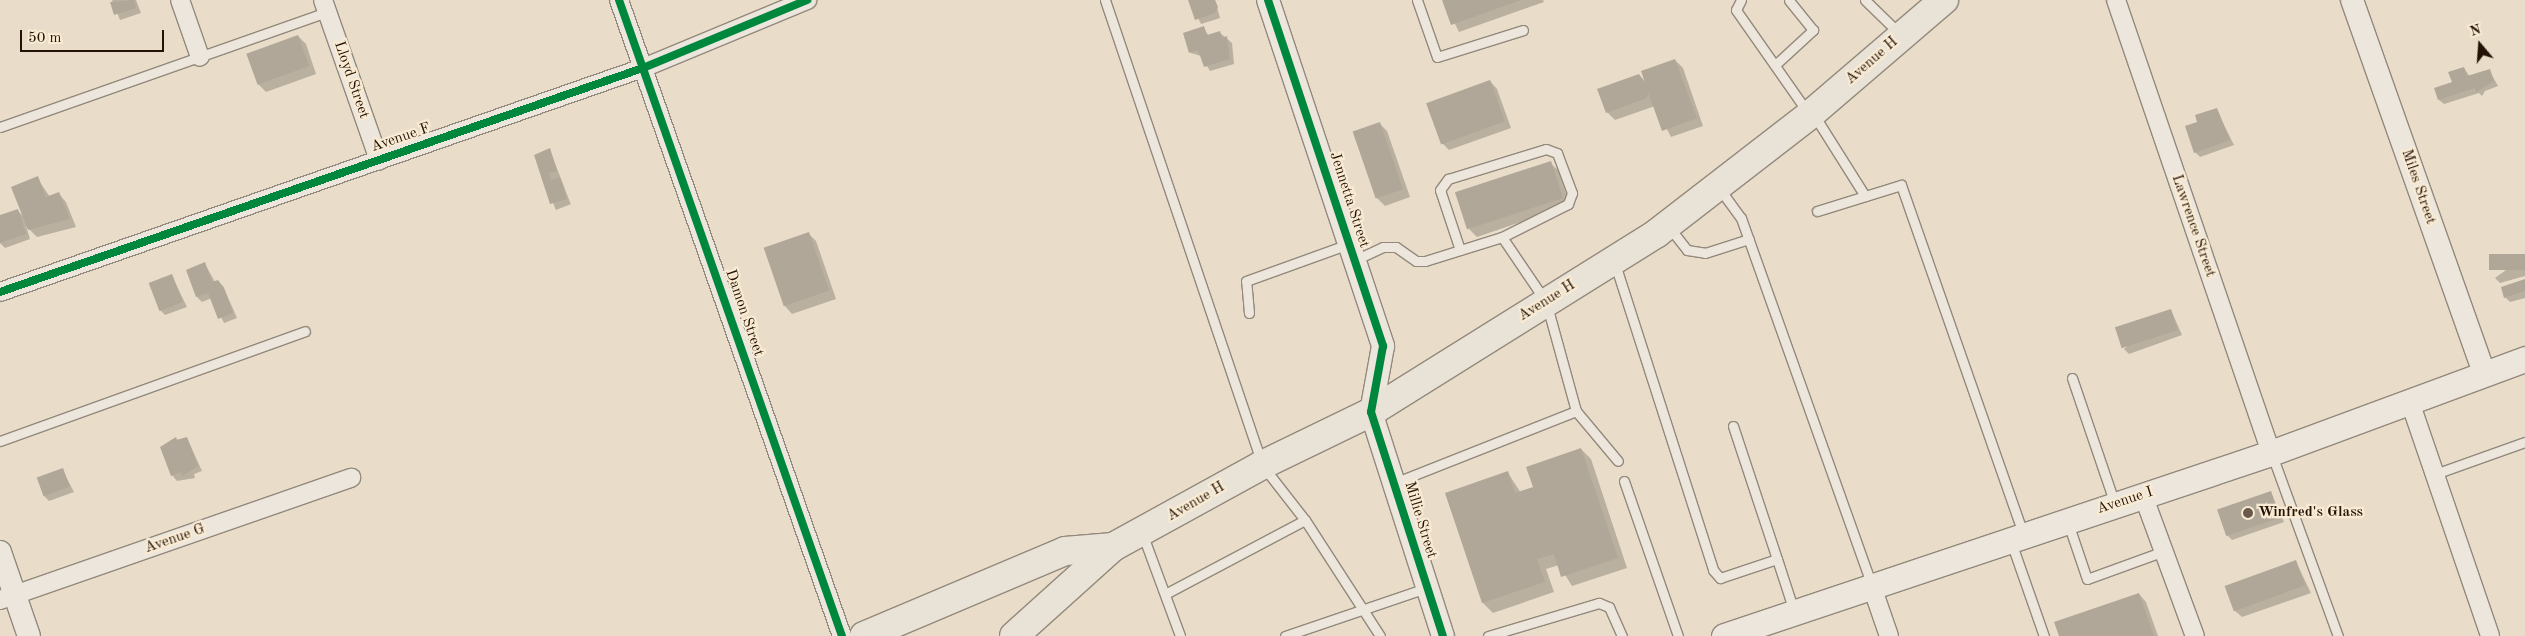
<!DOCTYPE html>
<html>
<head>
<meta charset="utf-8">
<style>
  body { margin:0 }
  #map { position:relative; width:2525px; height:636px; overflow:hidden; background:#e9dcc8; font-family:"Old Standard TT",serif }
  div>[style] { position:absolute }
  [style*='--x'] { left:calc(var(--x)*1px); top:calc(var(--y)*1px); width:calc(var(--w)*1px); rotate:calc(var(--a)*1deg) }
  .shadow>* { inset:0; background:#0003; transform-origin:0 0 }
  .building>* { inset:0; background:#b0a799; transform-origin:0 0 }
  .roads { filter:drop-shadow(1px 0 #93897c) drop-shadow(-1px 0 #93897c) drop-shadow(0 1px #93897c) drop-shadow(0 -1px #93897c) }
  .service>* { height:9px; margin:-4.5px; padding:0 4.5px; transform-origin:4.5px; border-radius:4.5px; background:#ece6dc }
  .minor>* { height:18px; margin:-9px; padding:0 9px; transform-origin:9px; border-radius:9px; background:#ece6dc }
  .tertiary>* { height:22px; margin:-11px; padding:0 11px; transform-origin:11px; border-radius:11px; background:#ece6dc }
  .secondary>* { height:25px; margin:-12.5px; padding:0 12.5px; transform-origin:12.5px; border-radius:12.5px; background:#ece6dc }
  .primary>* { height:28px; margin:-14px; padding:0 14px; transform-origin:14px; border-radius:14px; background:#e9e2d6 }
  .cycleway>* { height:8px; margin:-4px; padding:0 4px; transform-origin:4px; border-radius:4px; background:#00873e }
  .dots>* { width:14px; height:14px; translate:-50% -50%; box-sizing:border-box; border:2px solid #f9ebd3; border-radius:50% }
  span { translate:-50% -50%; white-space:nowrap; text-align:center; line-height:1.15; -webkit-text-stroke:4.5px #f9ebd3; paint-order:stroke }
  .street-label { font-size:15px; color:#231205 }
  .poi-label { font-size:15px; color:#231205; font-weight:700 }
  .left { translate:0 -50%; text-align:left }
  .north { position:absolute; left:2455px; top:20px; width:50px; height:50px; -webkit-text-stroke:4px #f9ebd3; paint-order:stroke; rotate:342deg; font-size:14px; font-weight:700; line-height:20px; text-align:center; color:#231205 }
  .north::after { content:''; display:block; margin:auto; width:18px; height:22px; background:#231205; clip-path:polygon(50% 0,100% 100%,50% 72%,0 100%) }
  .scale { position:absolute; left:20px; top:30px; width:144px; height:22px; box-sizing:border-box; border:2px solid #231205; border-top:0; padding-left:6px; font-size:15px; line-height:18px; white-space:nowrap; color:#231205; -webkit-text-stroke:4px #f9ebd3; paint-order:stroke }
</style>
</head>
<body>
<div id="map">
  <div class="shadow">
    <div style="clip-path:polygon(112px 0,136px 0,141px 13px,120px 20px)"></div>
    <div style="clip-path:polygon(1189px 0,1215px 0,1220px 18px,1201px 24px)"></div>
    <div style="clip-path:polygon(1443px 0,1543px 0,1544px 2px,1459px 32px)"></div>
    <div style="clip-path:polygon(1203px 28px,1209px 36px,1219px 32px,1232px 43px,1234px 64px,1210px 71px,1201px 56px,1191px 53px,1184px 34px)"></div>
    <div style="clip-path:polygon(298px 36px,306px 44px,316px 74px,266px 92px,258px 84px)"></div>
    <div style="clip-path:polygon(1675px 60px,1683px 68px,1703px 126px,1671px 137px,1655px 106px,1615px 120px,1607px 112px,1639px 75px,1647px 83px)"></div>
    <div style="clip-path:polygon(2464px 68px,2470px 77px,2489px 70px,2498px 86px,2485px 91px,2482px 96px,2479px 93px,2444px 104px,2439px 100px)"></div>
    <div style="clip-path:polygon(1490px 81px,1497px 89px,1511px 128px,1449px 150px,1442px 143px)"></div>
    <div style="clip-path:polygon(2216px 109px,2234px 145px,2200px 157px,2195px 152px,2199px 123px)"></div>
    <div style="clip-path:polygon(1380px 124px,1387px 131px,1410px 197px,1385px 206px,1377px 198px)"></div>
    <div style="left:550px;top:150px;width:58px;height:16px;rotate:69deg"></div>
    <div style="clip-path:polygon(1550px 163px,1558px 170px,1570px 205px,1477px 237px,1469px 229px)"></div>
    <div style="clip-path:polygon(37px 178px,50px 197px,59px 194px,66px 202px,76px 227px,37px 237px,26px 226px,30px 239px,5px 248px,0 243px,0 216px,17px 210px,25px 218px)"></div>
    <div style="clip-path:polygon(808px 233px,816px 241px,836px 299px,792px 314px,785px 306px)"></div>
    <div style="clip-path:polygon(2525px 256px,2525px 276px,2500px 283px,2495px 278px)"></div>
    <div style="clip-path:polygon(205px 264px,215px 282px,223px 286px,237px 318px,224px 323px,212px 298px,202px 302px,197px 297px,187px 270px)"></div>
    <div style="clip-path:polygon(172px 276px,187px 307px,165px 315px,160px 310px)"></div>
    <div style="clip-path:polygon(2525px 281px,2525px 298px,2510px 302px,2505px 297px)"></div>
    <div style="clip-path:polygon(2171px 310px,2182px 335px,2129px 354px,2124px 349px)"></div>
    <div style="clip-path:polygon(187px 438px,202px 471px,194px 474px,195px 478px,177px 481px,172px 475px,169px 441px)"></div>
    <div style="clip-path:polygon(1581px 449px,1591px 459px,1627px 568px,1572px 586px,1559px 565px,1546px 569px,1554px 592px,1493px 613px,1483px 603px,1446px 494px,1508px 473px,1521px 493px,1535px 488px)"></div>
    <div style="clip-path:polygon(62px 469px,74px 492px,49px 501px,44px 496px)"></div>
    <div style="clip-path:polygon(2271px 493px,2284px 522px,2232px 540px,2227px 535px)"></div>
    <div style="clip-path:polygon(2296px 562px,2311px 593px,2242px 617px,2234px 610px,2226px 586px)"></div>
    <div style="clip-path:polygon(2139px 594px,2146px 602px,2158px 636px,2060px 636px)"></div>
  </div>
  <div class="building">
    <div style="clip-path:polygon(134px 0,136px 8px,114px 15px,110px 2px)"></div>
    <div style="clip-path:polygon(1188px 0,1215px 0,1218px 7px,1215px 13px,1195px 20px)"></div>
    <div style="clip-path:polygon(1442px 0,1521px 0,1451px 25px)"></div>
    <div style="clip-path:polygon(1204px 26px,1207px 35px,1220px 31px,1222px 38px,1227px 36px,1230px 59px,1204px 67px,1198px 50px,1189px 53px,1183px 33px)"></div>
    <div style="left:298px;top:35px;width:33px;height:55px;rotate:70deg"></div>
    <div style="clip-path:polygon(1675px 59px,1697px 118px,1662px 131px,1648px 92px,1647px 98px,1606px 113px,1597px 89px,1639px 74px,1646px 85px,1641px 71px)"></div>
    <div style="clip-path:polygon(2464px 67px,2467px 76px,2490px 69px,2494px 81px,2476px 92px,2475px 88px,2438px 100px,2434px 88px,2452px 82px,2448px 72px)"></div>
    <div style="left:1490px;top:80px;width:44px;height:68px;rotate:70deg"></div>
    <div style="clip-path:polygon(2217px 108px,2230px 140px,2194px 153px,2185px 126px,2197px 122px,2195px 115px)"></div>
    <div style="left:1380px;top:122px;width:71px;height:29px;rotate:71deg"></div>
    <div style="clip-path:polygon(550px 148px,557px 171px,549px 173px,551px 180px,560px 177px,567px 199px,550px 204px,534px 155px)"></div>
    <div style="left:1551px;top:161px;width:39px;height:101px;rotate:72deg"></div>
    <div style="clip-path:polygon(38px 176px,46px 197px,59px 192px,70px 219px,28px 230px,11px 187px)"></div>
    <div style="clip-path:polygon(18px 209px,26px 234px,0 243px,0 215px)"></div>
    <div style="left:809px;top:232px;width:62px;height:48px;rotate:71deg"></div>
    <div style="left:2525px;top:254px;width:16px;height:36px;rotate:90deg"></div>
    <div style="clip-path:polygon(205px 262px,212px 282px,218px 280px,224px 288px,233px 313px,218px 319px,208px 293px,196px 297px,186px 270px)"></div>
    <div style="left:172px;top:274px;width:30px;height:25px;rotate:69deg"></div>
    <div style="clip-path:polygon(2525px 279px,2525px 291px,2504px 298px,2501px 287px)"></div>
    <div style="left:2171px;top:309px;width:22px;height:59px;rotate:72deg"></div>
    <div style="clip-path:polygon(176px 437px,177px 440px,187px 437px,198px 466px,182px 476px,181px 472px,171px 476px,160px 447px)"></div>
    <div style="clip-path:polygon(1581px 448px,1618px 558px,1561px 577px,1554px 554px,1537px 559px,1545px 582px,1482px 603px,1445px 493px,1508px 471px,1515px 493px,1533px 487px,1526px 467px)"></div>
    <div style="left:63px;top:468px;width:20px;height:28px;rotate:70deg"></div>
    <div style="left:2271px;top:491px;width:28px;height:57px;rotate:71deg"></div>
    <div style="left:2296px;top:560px;width:27px;height:76px;rotate:70deg"></div>
    <div style="clip-path:polygon(2139px 593px,2154px 636px,2059px 636px,2054px 622px)"></div>
  </div>
  <div class="roads">
    <div class="service">
      <div style="--x:1105;--y:0;--w:491;--a:71.3"></div>
      <div style="--x:1262;--y:465;--w:70;--a:52"></div>
      <div style="--x:1305;--y:520;--w:138;--a:57.1"></div>
      <div style="--x:1417;--y:0;--w:60;--a:70.7"></div>
      <div style="--x:1437;--y:57;--w:90;--a:-17.4"></div>
      <div style="--x:1741;--y:0;--w:11;--a:117"></div>
      <div style="--x:1736;--y:10;--w:126;--a:55"></div>
      <div style="--x:1865;--y:0;--w:49;--a:44.2"></div>
      <div style="--x:1775;--y:65;--w:52;--a:-42.6"></div>
      <div style="--x:1813;--y:30;--w:38;--a:-129"></div>
      <div style="--x:1814;--y:115;--w:96;--a:57.8"></div>
      <div style="--x:0;--y:127;--w:347;--a:-19.4"></div>
      <div style="--x:1719;--y:188;--w:37;--a:54"></div>
      <div style="--x:1741;--y:218;--w:388;--a:70.4"></div>
      <div style="--x:1817;--y:211;--w:88;--a:-17.2"></div>
      <div style="--x:1901;--y:185;--w:369;--a:70.7"></div>
      <div style="--x:1669;--y:227;--w:29;--a:52"></div>
      <div style="--x:1687;--y:250;--w:18;--a:9"></div>
      <div style="--x:1705;--y:253;--w:46;--a:-17.7"></div>
      <div style="--x:1460;--y:250;--w:63;--a:-108.4"></div>
      <div style="--x:1440;--y:190;--w:14;--a:-54"></div>
      <div style="--x:1448;--y:179;--w:102;--a:-17"></div>
      <div style="--x:1546;--y:149;--w:12;--a:20"></div>
      <div style="--x:1557;--y:153;--w:43;--a:69.4"></div>
      <div style="--x:1572;--y:193;--w:12;--a:110"></div>
      <div style="--x:1568;--y:204;--w:74;--a:153.4"></div>
      <div style="--x:1355;--y:260;--w:31;--a:-25"></div>
      <div style="--x:1383;--y:247;--w:13;--a:0"></div>
      <div style="--x:1396;--y:247;--w:24;--a:35"></div>
      <div style="--x:1416;--y:261;--w:9;--a:0"></div>
      <div style="--x:1425;--y:261;--w:81;--a:-17.3"></div>
      <div style="--x:1502;--y:237;--w:78;--a:55.9"></div>
      <div style="--x:1546;--y:302;--w:113;--a:74.6"></div>
      <div style="--x:1576;--y:411;--w:65;--a:50"></div>
      <div style="--x:1615;--y:264;--w:321;--a:72.2"></div>
      <div style="--x:1713;--y:570;--w:11;--a:49"></div>
      <div style="--x:1720;--y:578;--w:60;--a:-18.4"></div>
      <div style="--x:1777;--y:559;--w:55;--a:71.9"></div>
      <div style="--x:1249;--y:313;--w:32;--a:-95"></div>
      <div style="--x:1246;--y:281;--w:109;--a:-19.8"></div>
      <div style="--x:2072;--y:378;--w:133;--a:71.2"></div>
      <div style="--x:1733;--y:426;--w:140;--a:71.7"></div>
      <div style="--x:0;--y:441;--w:324;--a:-19.8"></div>
      <div style="--x:2272;--y:455;--w:193;--a:70"></div>
      <div style="--x:2435;--y:474;--w:96;--a:-19.6"></div>
      <div style="--x:1624;--y:481;--w:164;--a:70.8"></div>
      <div style="--x:1394;--y:483;--w:196;--a:-21.6"></div>
      <div style="--x:2068;--y:523;--w:59;--a:71.3"></div>
      <div style="--x:2087;--y:579;--w:82;--a:-20"></div>
      <div style="--x:1142;--y:533;--w:110;--a:69.7"></div>
      <div style="--x:2011;--y:542;--w:100;--a:70.7"></div>
      <div style="--x:1167;--y:593;--w:156;--a:-27.9"></div>
      <div style="--x:1285;--y:636;--w:149;--a:-18.8"></div>
      <div style="--x:1488;--y:636;--w:116;--a:-16.6"></div>
      <div style="--x:1599;--y:603;--w:11;--a:22"></div>
      <div style="--x:1609;--y:607;--w:32;--a:66"></div>
    </div>
    <div class="minor">
      <div style="--x:180;--y:0;--w:60;--a:70.7"></div>
      <div style="--x:323;--y:0;--w:170;--a:70.7"></div>
      <div style="--x:619;--y:0;--w:674;--a:70.68"></div>
      <div style="--x:2116;--y:0;--w:479;--a:71.1"></div>
      <div style="--x:0;--y:292;--w:681;--a:-19.21"></div>
      <div style="--x:643;--y:68;--w:178;--a:-22.5"></div>
      <div style="--x:2410;--y:402;--w:247;--a:71.1"></div>
      <div style="--x:2143;--y:495;--w:150;--a:69.8"></div>
      <div style="--x:1871;--y:584;--w:55;--a:70.9"></div>
      <div style="--x:0;--y:600;--w:372;--a:-19.2"></div>
    </div>
    <div class="tertiary">
      <div style="--x:1268;--y:0;--w:365;--a:71.6"></div>
      <div style="--x:1383;--y:346;--w:67;--a:100.3"></div>
      <div style="--x:1371;--y:412;--w:235;--a:72.2"></div>
      <div style="--x:2352;--y:0;--w:396;--a:70.5"></div>
      <div style="--x:0;--y:552;--w:89;--a:71"></div>
    </div>
    <div class="secondary">
      <div style="--x:1724;--y:636;--w:577;--a:-18.5"></div>
      <div style="--x:2271;--y:453;--w:271;--a:-20.3"></div>
    </div>
    <div class="primary">
      <div style="--x:864;--y:636;--w:218;--a:-22.9"></div>
      <div style="--x:1065;--y:551;--w:48;--a:-4.8"></div>
      <div style="--x:1014;--y:636;--w:133;--a:-42"></div>
      <div style="--x:1113;--y:547;--w:170;--a:-28.8"></div>
      <div style="--x:1262;--y:465;--w:121;--a:-25.9"></div>
      <div style="--x:1371;--y:412;--w:337;--a:-32"></div>
      <div style="--x:1657;--y:233;--w:196;--a:-37.7"></div>
      <div style="--x:1812;--y:113;--w:174;--a:-40.6"></div>
    </div>
  </div>
  <div class="cycleway">
    <div style="--x:619;--y:0;--w:674;--a:70.68"></div>
    <div style="--x:1268;--y:0;--w:365;--a:71.6"></div>
    <div style="--x:1383;--y:346;--w:67;--a:100.3"></div>
    <div style="--x:1371;--y:412;--w:235;--a:72.2"></div>
    <div style="--x:0;--y:292;--w:681;--a:-19.21"></div>
    <div style="--x:643;--y:68;--w:178;--a:-22.5"></div>
  </div>
  <div class="dots">
    <div style="left:2248px;top:513px;background:#685949"></div>
  </div>
  <div class="street-label">
    <span style="left:1872px;top:61px;rotate:-41deg">Avenue H</span>
    <span style="left:351px;top:80px;rotate:71deg">Lloyd Street</span>
    <span style="left:401px;top:138px;rotate:-19deg">Avenue F</span>
    <span style="left:2418px;top:187px;rotate:71deg">Miles Street</span>
    <span style="left:1349px;top:200px;rotate:72deg">Jennetta Street</span>
    <span style="left:2193px;top:226px;rotate:71deg">Lawrence Street</span>
    <span style="left:1547px;top:301px;rotate:-32deg">Avenue H</span>
    <span style="left:744px;top:313px;rotate:71deg">Damon Street</span>
    <span style="left:2125px;top:501px;rotate:-18deg">Avenue I</span>
    <span style="left:1196px;top:502px;rotate:-30deg">Avenue H</span>
    <span style="left:1420px;top:520px;rotate:73deg">Millie Street</span>
    <span style="left:175px;top:539px;rotate:-19deg">Avenue G</span>
  </div>
  <div class="poi-label">
    <span class="left" style="left:2258px;top:513px">Winfred's Glass</span>
  </div>
  <div class="north">N</div>
  <div class="scale">50 m</div>
</div>
</body>
</html>
